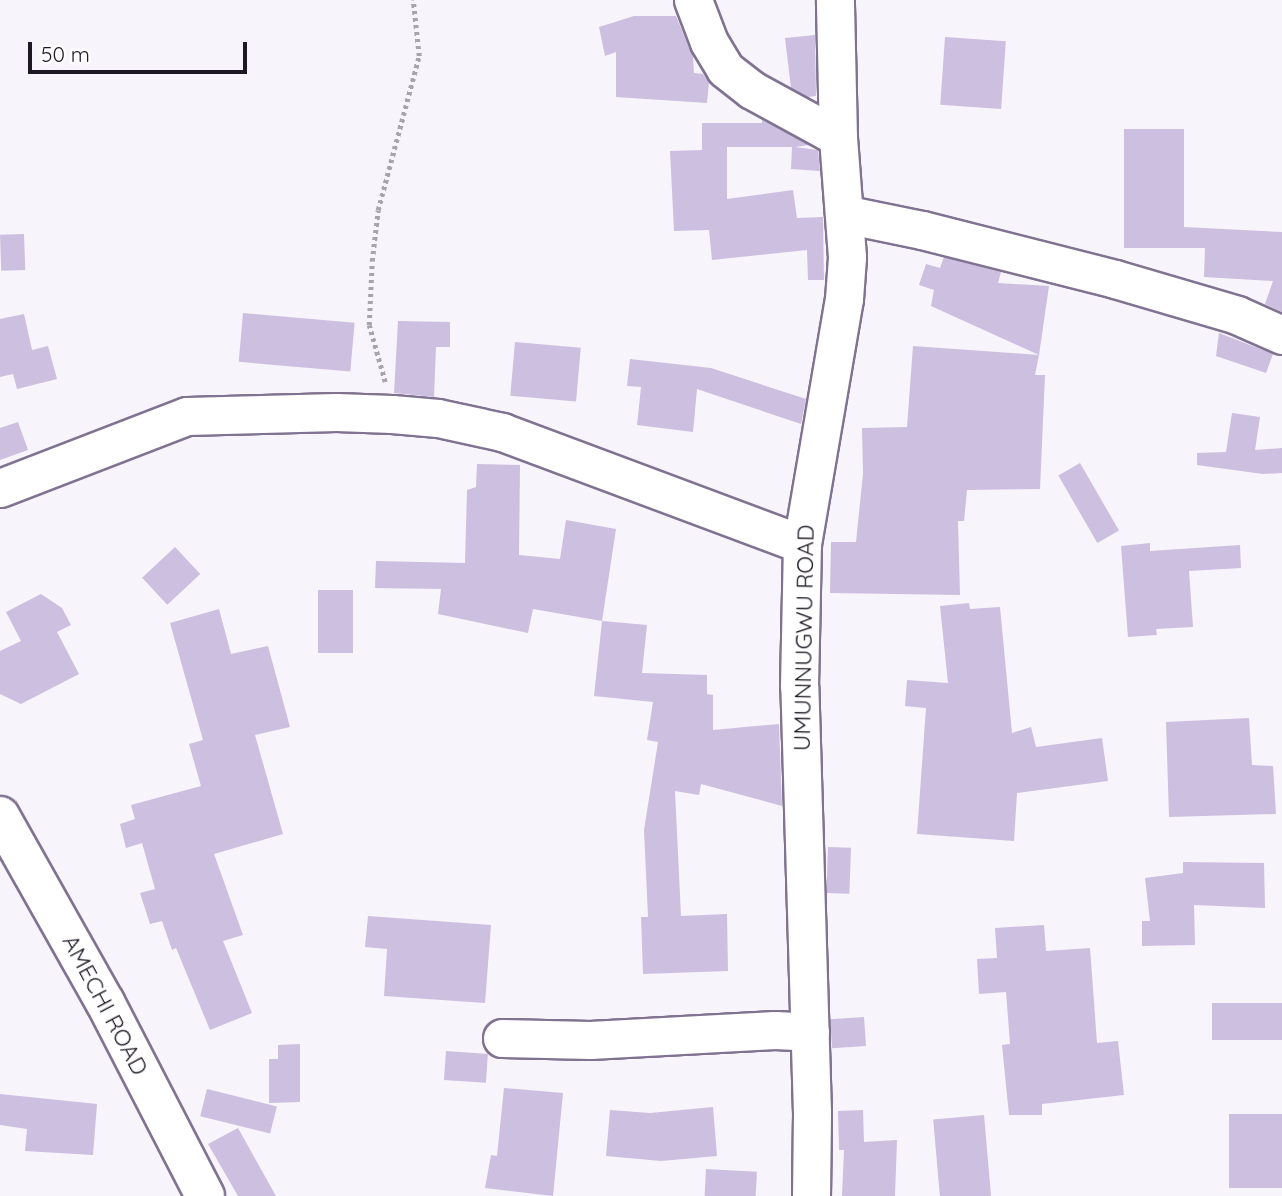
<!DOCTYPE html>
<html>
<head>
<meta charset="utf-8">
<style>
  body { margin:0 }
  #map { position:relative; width:1282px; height:1196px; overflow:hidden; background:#f7f4fb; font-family:Quicksand,sans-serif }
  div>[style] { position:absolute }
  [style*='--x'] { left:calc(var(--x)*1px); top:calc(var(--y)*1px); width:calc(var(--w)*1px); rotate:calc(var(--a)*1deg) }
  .building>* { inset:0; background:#cdbfdf; transform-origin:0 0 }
  .path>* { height:4.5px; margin-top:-2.25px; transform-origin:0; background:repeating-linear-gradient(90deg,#a8a4ad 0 3.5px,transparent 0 7px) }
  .roads { filter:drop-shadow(2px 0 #807391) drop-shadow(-2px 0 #807391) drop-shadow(0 2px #807391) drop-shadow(0 -2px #807391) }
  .minor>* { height:37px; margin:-18.5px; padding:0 18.5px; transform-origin:18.5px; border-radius:18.5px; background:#fff }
  .major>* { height:38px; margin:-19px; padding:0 19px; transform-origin:19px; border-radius:19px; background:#fff }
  span { translate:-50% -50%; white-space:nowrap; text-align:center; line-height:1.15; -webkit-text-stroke:5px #fff; paint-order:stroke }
  .street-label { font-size:23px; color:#1e1824 }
  .scale { position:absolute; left:28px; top:42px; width:219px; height:32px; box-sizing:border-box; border:4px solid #1e1824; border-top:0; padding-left:9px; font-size:21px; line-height:24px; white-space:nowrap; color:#1e1824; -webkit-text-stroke:5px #fff; paint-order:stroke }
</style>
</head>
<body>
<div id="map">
  <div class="building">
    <div style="clip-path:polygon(634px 16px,676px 16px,693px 57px,694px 73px,703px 74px,709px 82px,707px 103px,616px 97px,616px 52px,605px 56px,599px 27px)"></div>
    <div style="clip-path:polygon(815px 35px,816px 96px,808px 97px,791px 88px,785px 38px)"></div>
    <div style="left:945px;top:37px;width:61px;height:68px;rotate:4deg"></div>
    <div style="clip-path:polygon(762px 120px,809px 145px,795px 147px,818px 150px,820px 171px,791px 169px,792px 147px,727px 147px,727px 199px,793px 190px,797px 218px,823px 217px,824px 280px,808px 280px,807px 250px,712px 260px,709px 230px,674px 231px,670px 151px,702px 150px,702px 123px,762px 123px)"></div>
    <div style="clip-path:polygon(1124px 129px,1184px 129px,1184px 227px,1282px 232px,1282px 312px,1265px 304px,1273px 281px,1204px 277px,1205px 248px,1124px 248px)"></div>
    <div style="left:24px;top:234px;width:36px;height:24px;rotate:88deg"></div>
    <div style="clip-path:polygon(944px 257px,1001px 272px,998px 283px,1049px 286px,1039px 355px,931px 306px,934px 290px,919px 285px,926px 264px,940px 268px)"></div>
    <div style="left:243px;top:313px;width:112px;height:49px;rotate:5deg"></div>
    <div style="clip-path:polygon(24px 314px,32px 350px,48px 346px,57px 379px,17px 389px,13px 374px,0 377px,0 319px)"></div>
    <div style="clip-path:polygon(398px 321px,450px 322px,450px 347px,436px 347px,434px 397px,394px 393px)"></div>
    <div style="clip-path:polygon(1219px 333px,1273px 354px,1266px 373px,1216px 356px)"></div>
    <div style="left:515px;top:342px;width:66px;height:54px;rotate:5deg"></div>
    <div style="clip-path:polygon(913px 346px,1039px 355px,1035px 375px,1045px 375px,1040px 489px,967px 490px,964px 521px,958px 521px,960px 595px,830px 593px,831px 542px,856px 542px,863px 474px,862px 428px,907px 427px)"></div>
    <div style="clip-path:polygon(630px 359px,711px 368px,806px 399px,801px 424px,697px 389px,693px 432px,637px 425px,641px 387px,627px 386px)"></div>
    <div style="clip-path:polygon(1232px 413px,1260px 417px,1255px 450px,1282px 448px,1282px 473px,1263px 474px,1197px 465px,1197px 453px,1226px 452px)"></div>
    <div style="clip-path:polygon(18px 422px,28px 450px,0 460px,0 428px)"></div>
    <div style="left:1080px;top:463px;width:78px;height:25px;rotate:60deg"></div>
    <div style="clip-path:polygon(477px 464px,520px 465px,519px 555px,560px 559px,566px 520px,616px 529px,602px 621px,533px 609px,528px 633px,438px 614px,441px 589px,375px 588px,376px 561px,465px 563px,467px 490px,476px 487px)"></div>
    <div style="clip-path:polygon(1150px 543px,1150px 551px,1240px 545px,1241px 568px,1189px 571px,1193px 627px,1156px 629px,1157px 635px,1128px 637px,1121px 546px)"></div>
    <div style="left:175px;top:547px;width:37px;height:45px;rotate:47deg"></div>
    <div style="left:318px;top:590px;width:35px;height:63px"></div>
    <div style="clip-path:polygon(41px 594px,62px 608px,71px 625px,57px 632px,79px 674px,21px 704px,0 694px,0 651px,21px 641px,6px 612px)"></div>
    <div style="clip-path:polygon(969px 603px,970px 609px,1000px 607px,1012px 733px,1031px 727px,1036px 747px,1102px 738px,1108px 781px,1017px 793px,1014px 841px,917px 834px,926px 708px,905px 706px,907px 680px,948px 683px,940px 606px)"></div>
    <div style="clip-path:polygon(219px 609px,231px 654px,268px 646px,290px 727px,255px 735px,283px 834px,214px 854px,243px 935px,223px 941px,252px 1013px,210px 1030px,176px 948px,172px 950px,162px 921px,150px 924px,140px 893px,155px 889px,142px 843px,126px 848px,120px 824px,135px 819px,131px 805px,201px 786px,189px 744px,203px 740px,170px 623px)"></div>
    <div style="clip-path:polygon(602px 621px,647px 625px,642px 673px,707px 675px,707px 694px,713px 695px,713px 730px,779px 724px,782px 806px,701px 784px,699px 795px,675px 791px,681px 916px,727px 914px,728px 971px,643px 974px,641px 917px,648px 917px,644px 830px,658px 742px,647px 740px,653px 702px,594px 696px)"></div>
    <div style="clip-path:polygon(1249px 718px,1252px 765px,1273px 766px,1276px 814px,1169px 817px,1166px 722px)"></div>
    <div style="left:828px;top:847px;width:23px;height:46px;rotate:2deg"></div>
    <div style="clip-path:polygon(1183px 862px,1264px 863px,1265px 908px,1194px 905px,1195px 945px,1142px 946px,1142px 921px,1150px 921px,1145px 878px,1183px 873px)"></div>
    <div style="clip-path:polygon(368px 916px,491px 925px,485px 1003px,384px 996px,387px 949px,365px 947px)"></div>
    <div style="clip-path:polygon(1044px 925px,1046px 951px,1090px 948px,1097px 1043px,1118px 1041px,1124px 1095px,1042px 1104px,1042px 1115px,1009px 1115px,1002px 1045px,1010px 1044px,1006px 992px,979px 994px,977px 959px,997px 958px,995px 928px)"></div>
    <div style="left:1282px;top:1003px;width:37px;height:70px;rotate:90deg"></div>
    <div style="left:864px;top:1017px;width:29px;height:34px;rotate:86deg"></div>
    <div style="clip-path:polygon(300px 1044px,300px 1102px,269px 1103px,269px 1059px,278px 1059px,278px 1045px)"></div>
    <div style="left:446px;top:1051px;width:42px;height:29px;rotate:4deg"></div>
    <div style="clip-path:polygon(504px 1088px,563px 1093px,553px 1196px,485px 1188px,491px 1155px,497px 1156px)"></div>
    <div style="left:207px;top:1089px;width:72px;height:28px;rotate:14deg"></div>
    <div style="clip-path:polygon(0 1094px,97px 1104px,93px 1155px,25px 1151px,27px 1129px,0 1125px)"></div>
    <div style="clip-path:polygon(713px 1107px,717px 1156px,661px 1161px,606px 1156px,610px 1110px,650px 1113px)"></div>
    <div style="clip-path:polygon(863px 1110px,864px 1142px,897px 1140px,895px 1196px,842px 1196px,844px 1150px,839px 1150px,838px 1111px)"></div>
    <div style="left:1282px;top:1114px;width:74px;height:53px;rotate:90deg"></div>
    <div style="left:984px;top:1115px;width:81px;height:51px;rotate:85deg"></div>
    <div style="clip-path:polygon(238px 1128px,276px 1196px,238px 1196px,208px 1144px)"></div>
    <div style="left:706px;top:1169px;width:51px;height:27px;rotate:3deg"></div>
  </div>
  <div class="path">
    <div style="--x:385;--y:382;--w:59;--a:-105.7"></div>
    <div style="--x:369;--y:325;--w:64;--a:-87.3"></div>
    <div style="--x:372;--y:261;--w:51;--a:-83.3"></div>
    <div style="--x:378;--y:210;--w:159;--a:-75.1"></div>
    <div style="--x:419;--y:56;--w:56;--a:-96.1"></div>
  </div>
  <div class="roads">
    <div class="minor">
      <div style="--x:693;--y:0;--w:45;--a:69.1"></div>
      <div style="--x:709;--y:42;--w:31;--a:59"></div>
      <div style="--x:725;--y:69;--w:34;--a:38"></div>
      <div style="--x:752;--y:90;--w:98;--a:28.7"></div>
      <div style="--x:844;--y:214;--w:80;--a:11.6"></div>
      <div style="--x:922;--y:230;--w:199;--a:14.2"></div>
      <div style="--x:1115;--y:279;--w:127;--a:16.4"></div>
      <div style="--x:1237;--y:315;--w:49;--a:24"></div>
      <div style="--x:0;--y:488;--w:200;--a:-21.1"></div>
      <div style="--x:187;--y:416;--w:149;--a:-1.5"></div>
      <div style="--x:336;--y:412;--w:56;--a:2"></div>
      <div style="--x:392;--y:414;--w:46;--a:5"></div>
      <div style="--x:438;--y:418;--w:66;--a:12.3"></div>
      <div style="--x:502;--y:432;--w:320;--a:20.5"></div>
      <div style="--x:502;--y:1038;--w:88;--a:1.3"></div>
      <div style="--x:590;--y:1040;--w:185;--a:-3.1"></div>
      <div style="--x:775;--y:1030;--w:35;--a:3"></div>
      <div style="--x:811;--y:1196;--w:83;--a:-89.3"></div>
      <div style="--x:812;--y:1113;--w:427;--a:-91.7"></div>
      <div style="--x:799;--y:686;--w:142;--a:-88.8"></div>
      <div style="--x:802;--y:544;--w:249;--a:-80.3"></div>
      <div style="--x:844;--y:299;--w:42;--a:-85.9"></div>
      <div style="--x:847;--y:257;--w:120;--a:-94.3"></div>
      <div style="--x:838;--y:137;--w:137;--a:-91.3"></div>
    </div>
    <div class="major">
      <div style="--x:0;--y:816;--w:214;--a:60.6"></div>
      <div style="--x:105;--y:1002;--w:218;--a:62.7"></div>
    </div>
  </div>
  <div class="street-label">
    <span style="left:804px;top:638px;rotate:-89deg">UMUNNUGWU ROAD</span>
    <span style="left:105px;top:1005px;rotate:62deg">AMECHI ROAD</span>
  </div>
  <div class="scale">50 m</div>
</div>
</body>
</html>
